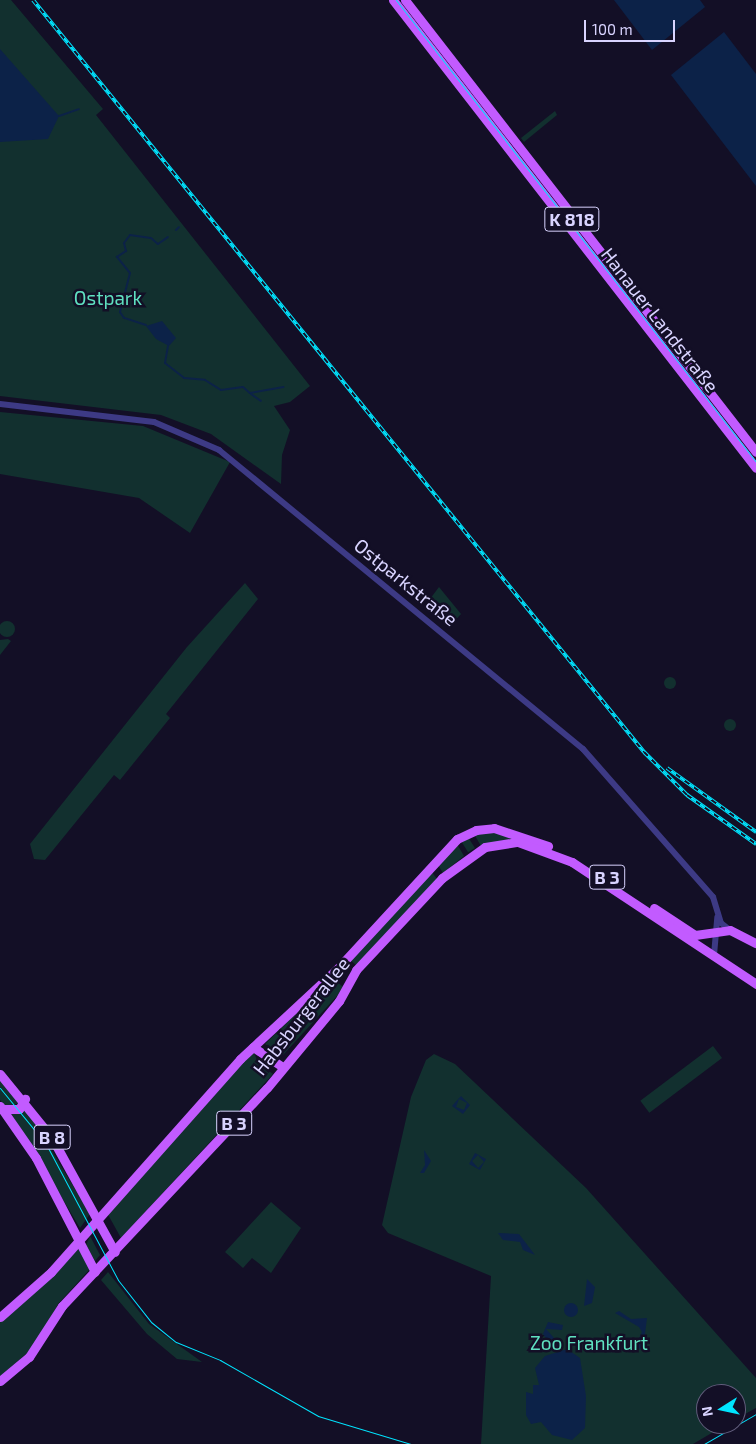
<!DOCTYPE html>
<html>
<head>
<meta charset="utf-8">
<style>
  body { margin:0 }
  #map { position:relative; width:756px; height:1444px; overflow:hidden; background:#130f26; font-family:"Exo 2",sans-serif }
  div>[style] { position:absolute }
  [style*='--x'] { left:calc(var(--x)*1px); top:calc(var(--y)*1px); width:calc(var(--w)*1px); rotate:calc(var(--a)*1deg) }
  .green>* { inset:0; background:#12302f; transform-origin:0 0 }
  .round { border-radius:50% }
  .water>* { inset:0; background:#0c2248 }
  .stream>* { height:2px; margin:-1px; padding:0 1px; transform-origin:1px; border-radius:1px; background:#0c2248 }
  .minor>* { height:6px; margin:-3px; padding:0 3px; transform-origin:3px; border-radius:3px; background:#3d3a85 }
  .major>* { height:9px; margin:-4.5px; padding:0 4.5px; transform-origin:4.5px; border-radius:4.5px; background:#c25bff }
  .tram>* { height:1px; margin:-0.5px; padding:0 0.5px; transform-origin:0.5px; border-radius:0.5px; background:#00e5ff }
  .rail>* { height:4px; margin-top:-2px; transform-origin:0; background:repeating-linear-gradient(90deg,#130f26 0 5.5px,#00e5ff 0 11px); box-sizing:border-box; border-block:1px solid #00e5ff }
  span { translate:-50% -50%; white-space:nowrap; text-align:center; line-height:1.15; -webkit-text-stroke:5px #130f26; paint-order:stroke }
  .shield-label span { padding:1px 4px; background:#130f26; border:1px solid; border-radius:4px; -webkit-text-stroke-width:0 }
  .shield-label { font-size:18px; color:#d9d4ff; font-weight:700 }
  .park-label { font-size:19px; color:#5fe0c0 }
  .street-label { font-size:19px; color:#d9d4ff }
  .north { position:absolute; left:696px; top:1384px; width:50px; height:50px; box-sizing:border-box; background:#130f26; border:1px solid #625e7d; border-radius:50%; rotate:260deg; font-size:14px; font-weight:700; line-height:20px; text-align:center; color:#d9d4ff }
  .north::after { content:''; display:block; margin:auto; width:18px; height:22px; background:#00e5ff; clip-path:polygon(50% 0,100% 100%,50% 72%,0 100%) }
  .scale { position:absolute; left:584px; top:20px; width:91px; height:22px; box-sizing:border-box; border:2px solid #d9d4ff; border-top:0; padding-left:6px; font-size:15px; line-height:18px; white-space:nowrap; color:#d9d4ff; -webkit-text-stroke:4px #130f26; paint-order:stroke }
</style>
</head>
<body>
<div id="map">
  <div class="green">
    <div style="clip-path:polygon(0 0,11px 0,103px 109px,96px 115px,310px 386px,290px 402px,274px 406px,290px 430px,282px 455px,281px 484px,211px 434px,161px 415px,0 396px)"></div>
    <div style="clip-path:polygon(555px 111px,557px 115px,524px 142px,521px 138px)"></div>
    <div style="clip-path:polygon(0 412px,143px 426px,230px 462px,190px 533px,139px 498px,0 474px)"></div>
    <div style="clip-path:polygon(245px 583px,258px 599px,166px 714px,170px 718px,120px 780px,114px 775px,45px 860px,34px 859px,30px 844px,187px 647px)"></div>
    <div style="clip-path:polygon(439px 587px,461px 614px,452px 624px,427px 603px)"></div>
    <div class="round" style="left:-1px;top:621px;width:16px;height:16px"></div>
    <div style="clip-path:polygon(8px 639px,11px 641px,0 655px,0 640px)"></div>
    <div class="round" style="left:664px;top:677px;width:12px;height:12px"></div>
    <div class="round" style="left:724px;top:719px;width:12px;height:12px"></div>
    <div style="clip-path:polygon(489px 831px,517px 838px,481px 846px,474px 834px)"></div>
    <div style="left:468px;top:837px;width:13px;height:8px;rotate:58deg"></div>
    <div style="clip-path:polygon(457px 844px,464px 856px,443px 873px,438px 865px)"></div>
    <div style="clip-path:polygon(431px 871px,437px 879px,356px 965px,350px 960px)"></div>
    <div style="clip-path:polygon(333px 978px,343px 987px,337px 996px,283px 1055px,265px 1044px)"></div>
    <div style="left:713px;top:1046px;width:15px;height:91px;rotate:53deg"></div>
    <div style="clip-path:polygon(253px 1050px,258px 1063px,273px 1074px,121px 1238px,106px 1211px)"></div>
    <div style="clip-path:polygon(434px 1054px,455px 1064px,586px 1188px,756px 1378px,756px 1408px,736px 1419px,736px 1394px,706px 1394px,706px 1424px,727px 1424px,693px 1444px,481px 1444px,491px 1276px,388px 1233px,382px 1225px,411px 1097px,426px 1060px)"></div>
    <div style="clip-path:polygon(0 1077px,19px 1097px,18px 1104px,5px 1106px,0 1100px)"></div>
    <div style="clip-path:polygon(25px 1106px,90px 1214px,80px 1228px,11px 1113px,19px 1114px)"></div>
    <div style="clip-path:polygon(271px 1202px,301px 1228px,271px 1273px,252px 1258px,243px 1268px,225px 1252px)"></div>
    <div style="clip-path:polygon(90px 1236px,100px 1255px,95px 1261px,86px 1245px)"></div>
    <div style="clip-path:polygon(78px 1247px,90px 1269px,58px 1304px,36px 1345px,0 1377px,0 1322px)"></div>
    <div style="clip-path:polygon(108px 1272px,149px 1324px,202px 1362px,177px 1359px,147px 1334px,101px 1280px)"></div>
  </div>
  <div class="water">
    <div style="clip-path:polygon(614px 0,700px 0,705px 7px,652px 50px)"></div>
    <div style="clip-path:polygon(724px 32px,756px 74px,756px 186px,671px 75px)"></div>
    <div style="clip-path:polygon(0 49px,59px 116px,48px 139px,0 142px)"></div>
    <div style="clip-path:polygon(162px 321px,176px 338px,169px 346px,156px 339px,146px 326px)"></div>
    <div style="clip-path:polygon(evenodd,461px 1096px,470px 1105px,463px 1114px,452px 1106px,461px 1096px,459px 1099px,467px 1103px,464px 1110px,456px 1107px,459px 1099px)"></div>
    <div style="clip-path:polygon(424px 1150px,431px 1161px,424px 1173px,420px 1173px,425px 1165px)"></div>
    <div style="clip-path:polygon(evenodd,475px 1153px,486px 1159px,480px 1170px,469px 1164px,475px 1153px,478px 1155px,484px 1162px,478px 1168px,472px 1161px,478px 1155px)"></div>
    <div style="clip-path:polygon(498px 1233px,519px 1234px,535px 1255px,523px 1250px,520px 1242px,503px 1240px)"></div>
    <div style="clip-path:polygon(587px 1279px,595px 1287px,592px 1303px,584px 1306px)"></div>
    <div class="round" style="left:564px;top:1303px;width:14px;height:14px"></div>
    <div style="clip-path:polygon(619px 1311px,631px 1319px,647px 1318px,643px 1350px,635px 1346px,642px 1332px,639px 1327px,615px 1313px)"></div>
    <div style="clip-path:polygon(548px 1322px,563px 1325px,562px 1330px,546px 1329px,563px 1348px,552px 1347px,543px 1334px)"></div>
    <div style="clip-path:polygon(567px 1349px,580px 1358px,586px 1396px,585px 1428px,572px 1440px,552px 1435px,541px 1422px,531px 1424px,526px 1415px,526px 1392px,533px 1394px,533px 1385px,539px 1385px,535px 1368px,545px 1356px)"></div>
  </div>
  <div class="stream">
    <div style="--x:59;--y:116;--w:21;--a:-19"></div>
    <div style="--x:176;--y:230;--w:4;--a:-45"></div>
    <div style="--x:146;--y:325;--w:23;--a:-162"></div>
    <div style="--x:124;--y:318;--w:7;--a:-124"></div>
    <div style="--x:120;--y:312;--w:40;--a:-75.6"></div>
    <div style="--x:130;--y:273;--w:21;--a:-129"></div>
    <div style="--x:117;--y:257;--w:11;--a:-34"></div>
    <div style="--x:126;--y:251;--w:8;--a:-104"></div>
    <div style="--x:124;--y:243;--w:10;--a:-53"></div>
    <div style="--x:130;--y:235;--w:21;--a:8"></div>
    <div style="--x:151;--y:238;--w:9;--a:41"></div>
    <div style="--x:158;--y:244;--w:12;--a:-35"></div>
    <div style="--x:168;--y:346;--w:17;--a:100"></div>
    <div style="--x:165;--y:363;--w:24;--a:38"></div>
    <div style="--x:184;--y:378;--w:21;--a:5"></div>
    <div style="--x:205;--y:380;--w:19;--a:32"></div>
    <div style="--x:221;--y:390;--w:22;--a:-8"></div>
    <div style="--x:243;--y:387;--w:9;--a:41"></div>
    <div style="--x:250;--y:393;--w:34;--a:-10"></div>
    <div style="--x:251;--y:394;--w:12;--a:35"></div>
  </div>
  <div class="minor">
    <div style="--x:0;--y:404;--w:155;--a:6.7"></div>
    <div style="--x:154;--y:422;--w:71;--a:23.3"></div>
    <div style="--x:219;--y:450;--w:471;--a:39.4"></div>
    <div style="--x:583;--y:749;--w:197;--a:48.7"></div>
    <div style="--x:713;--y:897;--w:27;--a:73"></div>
    <div style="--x:721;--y:923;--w:11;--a:38"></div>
    <div style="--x:714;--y:955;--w:38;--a:-85"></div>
  </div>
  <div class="major">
    <div style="--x:393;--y:0;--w:592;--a:52.2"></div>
    <div style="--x:405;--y:0;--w:572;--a:52.17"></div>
    <div style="--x:654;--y:908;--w:49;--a:33.4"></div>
    <div style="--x:695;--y:935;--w:35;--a:-8"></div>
    <div style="--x:730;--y:930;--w:29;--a:27"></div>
    <div style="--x:253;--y:1047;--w:36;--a:34"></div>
    <div style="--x:0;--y:1074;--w:82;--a:50.9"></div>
    <div style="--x:52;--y:1138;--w:130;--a:61.1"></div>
    <div style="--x:0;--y:1106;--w:63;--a:55.3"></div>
    <div style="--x:36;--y:1158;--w:128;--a:62.6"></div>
    <div style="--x:3;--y:1109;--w:16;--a:0"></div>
    <div style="--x:19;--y:1109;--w:12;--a:-59"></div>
    <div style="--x:0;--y:1317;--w:68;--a:-41.4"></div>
    <div style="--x:51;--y:1272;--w:285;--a:-48.4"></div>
    <div style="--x:240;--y:1059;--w:134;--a:-42.9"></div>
    <div style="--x:338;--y:968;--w:176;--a:-47.3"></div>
    <div style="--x:457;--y:839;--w:21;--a:-25"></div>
    <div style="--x:476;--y:830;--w:18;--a:-6"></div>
    <div style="--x:494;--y:828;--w:57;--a:18.4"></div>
    <div style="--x:0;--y:1381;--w:38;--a:-40"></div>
    <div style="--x:29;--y:1357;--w:61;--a:-57.1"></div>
    <div style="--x:62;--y:1306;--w:299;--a:-46.8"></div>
    <div style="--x:267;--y:1088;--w:113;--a:-50.4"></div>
    <div style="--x:339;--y:1001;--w:35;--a:-61"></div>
    <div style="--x:356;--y:970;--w:126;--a:-46.9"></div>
    <div style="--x:442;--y:878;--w:53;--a:-35.8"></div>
    <div style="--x:485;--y:847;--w:33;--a:-9"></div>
    <div style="--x:518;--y:842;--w:58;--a:20.3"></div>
    <div style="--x:572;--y:862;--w:221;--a:33.5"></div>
  </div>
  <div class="tram">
    <div style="--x:396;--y:0;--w:586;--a:52.07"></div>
    <div style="--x:0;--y:1088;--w:72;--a:50.6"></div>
    <div style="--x:46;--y:1144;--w:154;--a:62.1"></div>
    <div style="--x:118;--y:1280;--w:53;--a:51.8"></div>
    <div style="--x:151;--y:1322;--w:32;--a:39"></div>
    <div style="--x:176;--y:1342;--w:48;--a:22.2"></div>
    <div style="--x:220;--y:1360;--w:113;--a:29.7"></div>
    <div style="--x:318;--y:1416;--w:97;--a:16.8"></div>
    <div style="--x:704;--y:1444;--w:60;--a:-30"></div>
  </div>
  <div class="rail">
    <div style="--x:33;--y:0;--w:969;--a:50.91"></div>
    <div style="--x:644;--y:752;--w:61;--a:45"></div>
    <div style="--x:687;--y:795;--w:85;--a:35.4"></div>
    <div style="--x:667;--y:768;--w:110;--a:35.7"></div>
  </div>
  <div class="shield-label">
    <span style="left:572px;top:219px">K 818</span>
    <span style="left:607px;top:877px">B 3</span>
    <span style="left:234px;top:1123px">B 3</span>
    <span style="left:52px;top:1137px">B 8</span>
  </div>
  <div class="park-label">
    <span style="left:108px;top:298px">Ostpark</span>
    <span style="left:589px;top:1343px">Zoo Frankfurt</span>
  </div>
  <div class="street-label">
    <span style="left:660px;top:320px;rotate:52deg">Hanauer Landstraße</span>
    <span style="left:406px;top:582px;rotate:39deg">Ostparkstraße</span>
    <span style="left:301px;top:1016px;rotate:-52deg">Habsburgerallee</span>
  </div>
  <div class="north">N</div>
  <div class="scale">100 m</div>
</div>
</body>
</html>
